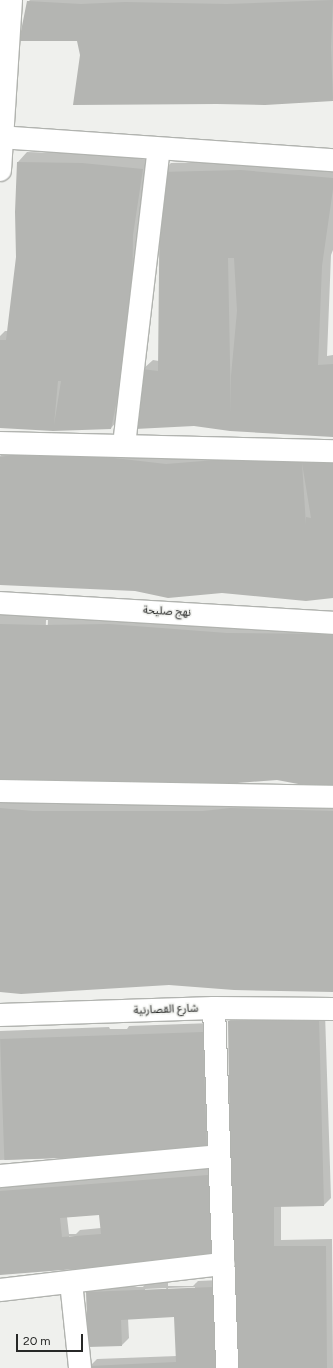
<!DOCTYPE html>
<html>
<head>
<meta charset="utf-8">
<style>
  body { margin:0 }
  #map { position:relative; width:333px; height:1368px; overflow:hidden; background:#eff0ed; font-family:Figtree,"Noto Sans Arabic",sans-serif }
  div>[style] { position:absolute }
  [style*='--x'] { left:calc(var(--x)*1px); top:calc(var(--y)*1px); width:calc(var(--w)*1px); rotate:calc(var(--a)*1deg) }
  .shadow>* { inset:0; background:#0003 }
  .building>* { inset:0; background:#b4b5b2; transform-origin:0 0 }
  .roads { filter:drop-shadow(1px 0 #b1b3af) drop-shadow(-1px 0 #b1b3af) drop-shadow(0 1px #b1b3af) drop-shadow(0 -1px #b1b3af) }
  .minor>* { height:22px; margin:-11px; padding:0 11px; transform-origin:11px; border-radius:11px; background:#fff }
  span { translate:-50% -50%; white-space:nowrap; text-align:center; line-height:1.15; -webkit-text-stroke:3px #eff0ed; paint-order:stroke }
  .street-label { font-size:11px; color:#272827 }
  .scale { position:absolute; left:16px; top:1334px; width:67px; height:18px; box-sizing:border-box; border:2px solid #272827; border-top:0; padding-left:5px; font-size:12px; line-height:14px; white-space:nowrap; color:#272827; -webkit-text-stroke:3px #eff0ed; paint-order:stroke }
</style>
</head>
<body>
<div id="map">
  <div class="shadow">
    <div style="clip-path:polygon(30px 0,333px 0,333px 99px,81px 55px,78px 41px,28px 2px)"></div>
    <div style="clip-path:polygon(27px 152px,92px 154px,152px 160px,120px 418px,111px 428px,0 427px,0 336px,5px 331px,8px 331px,19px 256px,16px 212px,18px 162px)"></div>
    <div style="clip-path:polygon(251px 161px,333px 166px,333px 250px,331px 255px,327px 356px,333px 355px,333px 435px,230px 430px,143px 369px,153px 360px,159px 361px,161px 172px,171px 163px)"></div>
    <div style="clip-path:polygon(7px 448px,333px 451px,333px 597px,0 584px,0 456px)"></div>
    <div style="clip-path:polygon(evenodd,0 613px,333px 624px,333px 788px,277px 779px,0 783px,0 613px,46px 620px,48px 620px,42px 778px,40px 778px,46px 620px)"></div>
    <div style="clip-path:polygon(0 799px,333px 802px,333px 991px,169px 984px,0 991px)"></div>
    <div style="clip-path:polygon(325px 1013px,331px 1198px,324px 1205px,281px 1206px,281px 1240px,332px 1239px,333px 1368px,234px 1368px,229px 1021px,236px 1014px)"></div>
    <div style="clip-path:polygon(212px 1023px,216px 1143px,206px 1152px,0 1160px,0 1031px,109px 1027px,110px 1029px,127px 1029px,129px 1026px)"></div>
    <div style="clip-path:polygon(evenodd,215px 1168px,221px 1250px,0 1274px,0 1185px,215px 1168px,100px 1214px,101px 1228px,80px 1230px,76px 1234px,69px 1234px,67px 1217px,100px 1214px,215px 1168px,69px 1236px,77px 1236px,77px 1238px,69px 1238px,69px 1236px)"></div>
    <div style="clip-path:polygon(evenodd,220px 1280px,224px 1368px,91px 1368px,90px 1366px,97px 1359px,177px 1356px,175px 1316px,128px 1318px,129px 1338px,122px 1345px,87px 1293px,94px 1286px,127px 1284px,127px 1287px,143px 1287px,146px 1283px,168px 1282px,168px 1286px,193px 1286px,198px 1281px,220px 1280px,195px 1287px,195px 1289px,168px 1290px,168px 1288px,195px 1287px,220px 1280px,166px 1288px,167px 1290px,145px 1291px,145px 1289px,166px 1288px)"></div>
  </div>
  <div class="building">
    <div style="clip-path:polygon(333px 0,331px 47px,333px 101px,265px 105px,217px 104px,73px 105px,80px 55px,77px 41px,19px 41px,27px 1px,81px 4px,125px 2px,227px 4px)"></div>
    <div style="clip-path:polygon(evenodd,17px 162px,82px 163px,143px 169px,133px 235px,132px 304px,121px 381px,111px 429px,53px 431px,0 428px,0 340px,6px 340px,16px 257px,15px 212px,17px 162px,58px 381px,61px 381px,54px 425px,58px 381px)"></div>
    <div style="clip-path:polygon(evenodd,241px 170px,333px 178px,333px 189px,322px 266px,318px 365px,333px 364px,333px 437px,230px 431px,194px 426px,135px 429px,142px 369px,158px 371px,160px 172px,241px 170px,228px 258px,234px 258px,237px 311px,231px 376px,231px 414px,228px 258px)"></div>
    <div style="clip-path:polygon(evenodd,45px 450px,166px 464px,228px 459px,333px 461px,333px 598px,306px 601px,222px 593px,168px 598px,135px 591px,0 585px,0 457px,45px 450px,302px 463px,311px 518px,306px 517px,306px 525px,302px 463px)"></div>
    <div style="clip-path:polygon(0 624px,42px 625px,109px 624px,227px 633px,333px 634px,333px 789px,325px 789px,277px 780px,225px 784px,174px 785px,0 784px)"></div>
    <div style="clip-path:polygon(0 808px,33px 811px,203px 811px,230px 808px,333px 811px,333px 992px,234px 990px,169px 985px,21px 994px,0 992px)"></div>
    <div style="clip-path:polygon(319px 1019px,324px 1206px,274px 1207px,274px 1246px,326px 1246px,327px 1368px,233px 1368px,228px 1021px)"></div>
    <div style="left:203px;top:1032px;width:121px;height:203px;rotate:88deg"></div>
    <div style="clip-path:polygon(evenodd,208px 1175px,215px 1258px,0 1275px,0 1191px,208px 1175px,99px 1215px,101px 1234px,62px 1237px,60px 1218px,99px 1215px)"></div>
    <div style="clip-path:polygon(213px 1287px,217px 1368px,90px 1368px,89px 1366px,176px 1362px,174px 1317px,121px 1320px,122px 1346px,88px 1347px,86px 1292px)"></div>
  </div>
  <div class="roads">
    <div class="minor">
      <div style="--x:0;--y:137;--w:334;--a:4"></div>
      <div style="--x:0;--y:170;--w:170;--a:-86.3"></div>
      <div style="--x:0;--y:443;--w:333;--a:1.4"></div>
      <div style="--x:124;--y:445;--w:298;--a:-83.3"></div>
      <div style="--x:0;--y:603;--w:334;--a:3.4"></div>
      <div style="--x:0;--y:791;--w:333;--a:1"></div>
      <div style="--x:214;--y:1008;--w:360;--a:87.9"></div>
      <div style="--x:0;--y:1015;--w:214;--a:-1.9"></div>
      <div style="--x:214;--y:1008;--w:119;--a:0.5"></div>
      <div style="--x:0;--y:1176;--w:219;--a:-5.2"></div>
      <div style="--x:71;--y:1282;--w:86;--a:84"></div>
      <div style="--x:0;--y:1290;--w:225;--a:-6.7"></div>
    </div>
  </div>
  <div class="street-label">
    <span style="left:167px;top:612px;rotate:3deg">نهج صليحة</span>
    <span style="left:166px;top:1010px;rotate:-2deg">شارع القصارنية</span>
  </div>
  <div class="scale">20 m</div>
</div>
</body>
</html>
